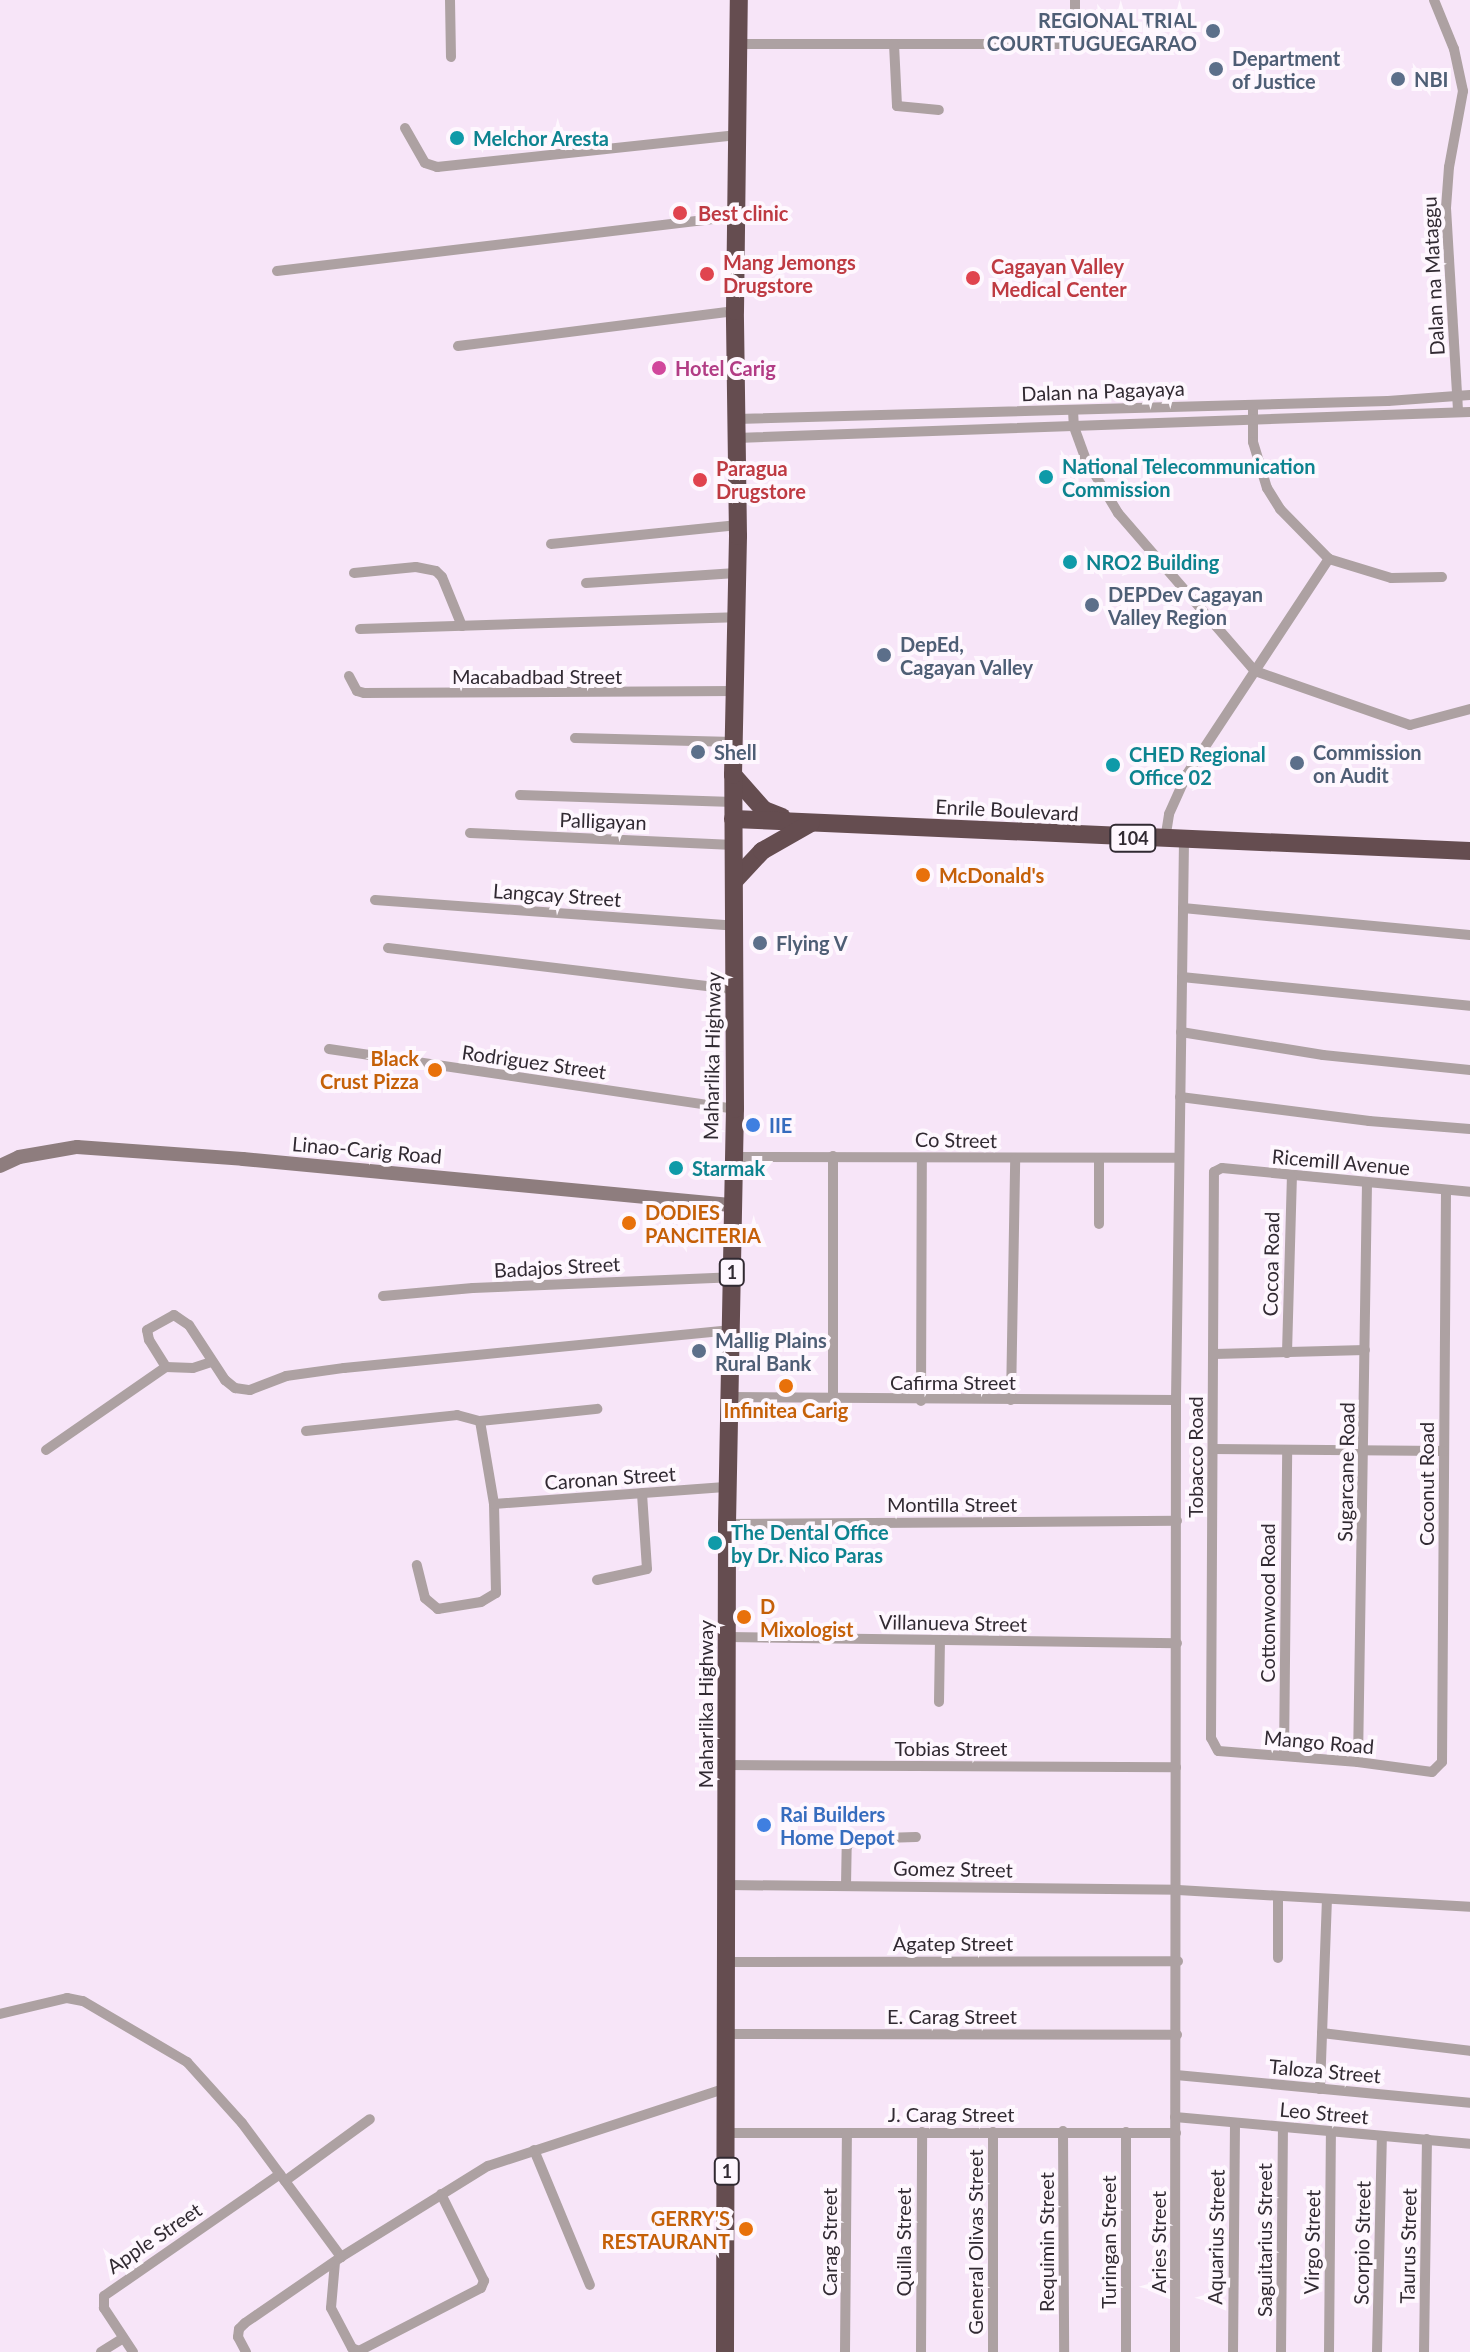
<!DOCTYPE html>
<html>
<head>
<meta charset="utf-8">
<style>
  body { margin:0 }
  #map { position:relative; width:1470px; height:2352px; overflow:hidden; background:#f7e5f8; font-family:Lato,sans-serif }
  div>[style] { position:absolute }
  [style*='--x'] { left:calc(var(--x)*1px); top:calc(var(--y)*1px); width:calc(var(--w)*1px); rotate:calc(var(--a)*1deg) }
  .street>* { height:10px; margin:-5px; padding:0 5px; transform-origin:5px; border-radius:5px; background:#ada1a2 }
  .secondary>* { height:14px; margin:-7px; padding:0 7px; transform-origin:7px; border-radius:7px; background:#8e7d7e }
  .highway>* { height:18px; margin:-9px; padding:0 9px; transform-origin:9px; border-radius:9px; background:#654d50 }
  .dots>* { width:22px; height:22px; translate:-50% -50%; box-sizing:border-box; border:4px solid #fef7fe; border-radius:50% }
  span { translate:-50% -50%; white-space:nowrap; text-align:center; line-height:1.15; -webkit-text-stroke:8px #fef7fe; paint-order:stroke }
  .shield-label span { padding:2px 6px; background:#fef7fe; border:2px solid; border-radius:6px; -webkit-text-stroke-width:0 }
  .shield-label { font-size:18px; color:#312a32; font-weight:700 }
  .service-label { font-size:20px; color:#4e5e75; font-weight:700 }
  .right { translate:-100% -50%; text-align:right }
  .left { translate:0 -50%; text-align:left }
  .culture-label { font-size:20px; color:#0d838f; font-weight:700 }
  .health-label { font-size:20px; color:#be3a42; font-weight:700 }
  .street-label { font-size:20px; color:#312a32 }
  .hotel-label { font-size:20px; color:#b23c85; font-weight:700 }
  .food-label { font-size:20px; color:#c56008; font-weight:700 }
  .shop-label { font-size:20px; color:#366cbe; font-weight:700 }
</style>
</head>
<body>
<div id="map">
  <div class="street">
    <div style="--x:450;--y:0;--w:57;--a:89"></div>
    <div style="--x:1434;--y:0;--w:53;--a:67.8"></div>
    <div style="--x:1454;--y:49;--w:43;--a:77.9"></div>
    <div style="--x:1463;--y:91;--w:77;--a:100.4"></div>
    <div style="--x:1449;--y:167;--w:41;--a:94.2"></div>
    <div style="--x:1446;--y:208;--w:204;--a:86.6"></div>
    <div style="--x:739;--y:44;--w:326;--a:0"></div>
    <div style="--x:1065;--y:44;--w:13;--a:-42"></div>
    <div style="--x:1075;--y:35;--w:35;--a:-90"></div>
    <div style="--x:894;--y:44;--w:62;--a:87.2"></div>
    <div style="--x:897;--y:106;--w:42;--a:5.4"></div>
    <div style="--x:405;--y:128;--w:40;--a:60.3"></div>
    <div style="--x:425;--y:163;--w:13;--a:18"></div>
    <div style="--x:437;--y:167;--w:302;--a:-6.1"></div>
    <div style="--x:277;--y:271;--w:462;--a:-6.8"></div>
    <div style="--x:458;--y:346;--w:279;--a:-7.2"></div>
    <div style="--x:1253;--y:405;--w:37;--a:90"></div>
    <div style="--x:1253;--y:442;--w:48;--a:73.1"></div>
    <div style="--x:1267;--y:488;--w:25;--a:58"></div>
    <div style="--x:1280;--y:509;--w:70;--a:45.6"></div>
    <div style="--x:1329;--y:559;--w:65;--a:17"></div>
    <div style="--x:1391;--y:578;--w:51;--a:-1.1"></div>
    <div style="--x:1073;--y:410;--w:17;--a:87"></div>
    <div style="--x:1074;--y:427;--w:33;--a:70"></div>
    <div style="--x:1085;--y:458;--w:64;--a:59"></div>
    <div style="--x:1118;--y:513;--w:209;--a:49.1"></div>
    <div style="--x:1255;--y:671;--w:164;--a:19.2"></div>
    <div style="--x:1410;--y:725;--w:62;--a:-14.9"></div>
    <div style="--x:737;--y:419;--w:651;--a:-1.58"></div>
    <div style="--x:1388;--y:401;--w:82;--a:-4.2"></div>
    <div style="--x:737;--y:438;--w:733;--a:-2.03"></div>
    <div style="--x:551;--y:544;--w:188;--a:-5.8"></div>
    <div style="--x:354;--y:573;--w:62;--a:-5.5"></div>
    <div style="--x:416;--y:567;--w:20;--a:11"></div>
    <div style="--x:436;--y:571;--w:8;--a:45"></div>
    <div style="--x:442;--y:577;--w:53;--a:67.8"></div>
    <div style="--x:586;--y:583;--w:150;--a:-3.8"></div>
    <div style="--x:360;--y:629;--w:375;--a:-1.8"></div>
    <div style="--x:349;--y:676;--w:17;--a:62"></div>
    <div style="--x:357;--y:691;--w:7;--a:16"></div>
    <div style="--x:364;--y:693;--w:371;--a:-0.3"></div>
    <div style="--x:575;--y:738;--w:159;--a:1.4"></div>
    <div style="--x:520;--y:795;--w:213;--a:1.9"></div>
    <div style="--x:470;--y:833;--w:264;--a:2.6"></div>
    <div style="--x:1165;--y:840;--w:26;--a:-81"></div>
    <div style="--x:1169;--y:814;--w:44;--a:-65.8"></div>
    <div style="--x:1187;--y:774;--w:258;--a:-56.6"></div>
    <div style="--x:375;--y:900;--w:361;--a:4.1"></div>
    <div style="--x:1183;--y:908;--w:288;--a:5.4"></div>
    <div style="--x:388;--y:948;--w:348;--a:6.8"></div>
    <div style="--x:1182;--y:977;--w:289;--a:5.7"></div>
    <div style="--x:1181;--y:1032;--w:144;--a:9.2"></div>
    <div style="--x:1323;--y:1055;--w:148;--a:5.8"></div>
    <div style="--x:329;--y:1049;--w:410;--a:8.4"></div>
    <div style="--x:1180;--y:1097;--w:191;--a:7.2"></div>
    <div style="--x:1369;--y:1121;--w:101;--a:4.5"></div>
    <div style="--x:732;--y:1157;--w:447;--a:0.1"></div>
    <div style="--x:1099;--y:1158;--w:66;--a:90"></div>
    <div style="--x:1446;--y:1190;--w:572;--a:90.4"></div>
    <div style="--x:1442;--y:1762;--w:14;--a:135"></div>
    <div style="--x:1432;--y:1772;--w:75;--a:-172.3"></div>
    <div style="--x:1358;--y:1762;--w:140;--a:-175.5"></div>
    <div style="--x:1218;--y:1751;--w:15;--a:-118"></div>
    <div style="--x:1211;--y:1738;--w:566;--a:-89.7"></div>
    <div style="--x:1214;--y:1172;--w:9;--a:-27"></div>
    <div style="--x:1222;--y:1168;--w:249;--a:5.5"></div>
    <div style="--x:383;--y:1296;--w:90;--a:-5.1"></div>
    <div style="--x:473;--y:1288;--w:259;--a:-2.4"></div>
    <div style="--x:1287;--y:1353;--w:177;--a:-88.4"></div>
    <div style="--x:1214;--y:1354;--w:151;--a:-1.5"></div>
    <div style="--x:166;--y:1367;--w:27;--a:2"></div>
    <div style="--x:193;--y:1368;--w:20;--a:-18"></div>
    <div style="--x:730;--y:1397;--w:446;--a:0.4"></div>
    <div style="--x:833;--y:1399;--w:243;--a:-90"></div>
    <div style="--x:1011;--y:1400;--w:241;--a:-89"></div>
    <div style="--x:921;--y:1401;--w:243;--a:-89.8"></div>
    <div style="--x:480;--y:1421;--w:118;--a:-5.9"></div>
    <div style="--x:306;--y:1431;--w:152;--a:-6"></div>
    <div style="--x:457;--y:1415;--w:24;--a:15"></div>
    <div style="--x:480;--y:1421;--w:84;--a:80.4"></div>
    <div style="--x:494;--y:1504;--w:89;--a:88.7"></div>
    <div style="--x:496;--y:1593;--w:17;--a:149"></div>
    <div style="--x:481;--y:1602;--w:44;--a:170.8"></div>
    <div style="--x:438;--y:1609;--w:17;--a:-140"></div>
    <div style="--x:425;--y:1598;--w:34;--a:-104"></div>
    <div style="--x:1213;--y:1449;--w:231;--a:0.5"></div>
    <div style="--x:46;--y:1450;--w:146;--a:-34.7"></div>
    <div style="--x:166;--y:1367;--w:32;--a:-122"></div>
    <div style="--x:149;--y:1340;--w:10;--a:-101"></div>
    <div style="--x:147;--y:1330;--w:31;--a:-29"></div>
    <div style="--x:174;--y:1315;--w:18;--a:34"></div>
    <div style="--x:189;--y:1325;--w:66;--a:56.8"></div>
    <div style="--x:225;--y:1380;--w:13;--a:39"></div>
    <div style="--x:235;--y:1388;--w:15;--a:8"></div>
    <div style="--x:250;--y:1390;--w:39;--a:-21"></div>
    <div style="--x:286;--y:1376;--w:59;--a:-7.9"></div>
    <div style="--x:344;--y:1368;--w:387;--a:-5.6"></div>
    <div style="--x:494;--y:1504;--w:235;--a:-4.2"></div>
    <div style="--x:727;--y:1524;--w:450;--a:-0.4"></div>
    <div style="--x:597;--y:1580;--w:51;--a:-12.4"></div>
    <div style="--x:647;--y:1569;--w:76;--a:-93.8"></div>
    <div style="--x:728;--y:1637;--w:449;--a:0.8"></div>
    <div style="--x:939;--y:1702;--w:61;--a:-89.1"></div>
    <div style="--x:1284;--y:1756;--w:306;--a:-89.4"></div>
    <div style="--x:1358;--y:1762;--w:579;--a:-89.11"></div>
    <div style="--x:726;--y:1765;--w:450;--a:0.3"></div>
    <div style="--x:728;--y:1885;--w:450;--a:0.6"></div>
    <div style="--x:1178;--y:1890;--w:292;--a:3.3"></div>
    <div style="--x:846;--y:1886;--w:39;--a:-89"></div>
    <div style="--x:847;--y:1847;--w:9;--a:-63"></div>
    <div style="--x:851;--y:1839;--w:65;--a:-1.8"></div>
    <div style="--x:1278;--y:1897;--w:61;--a:90"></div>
    <div style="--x:727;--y:1962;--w:451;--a:-0.1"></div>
    <div style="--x:0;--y:2014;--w:69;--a:-13.4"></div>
    <div style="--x:67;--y:1998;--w:16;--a:11"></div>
    <div style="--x:83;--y:2001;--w:121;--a:30.4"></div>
    <div style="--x:187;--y:2062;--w:82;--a:48"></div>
    <div style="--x:242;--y:2123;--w:167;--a:53.5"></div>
    <div style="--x:1322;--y:2033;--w:149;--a:6.9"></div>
    <div style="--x:727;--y:2034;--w:450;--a:0.1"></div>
    <div style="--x:1176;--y:2075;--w:295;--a:5.4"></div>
    <div style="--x:1320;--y:2089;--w:189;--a:-87.9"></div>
    <div style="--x:1175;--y:2117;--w:296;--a:5.2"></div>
    <div style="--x:1063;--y:2131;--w:221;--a:89.7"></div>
    <div style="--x:1126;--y:2132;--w:220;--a:90"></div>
    <div style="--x:727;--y:2133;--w:449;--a:0"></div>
    <div style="--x:534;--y:2150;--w:146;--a:67.5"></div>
    <div style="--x:285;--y:2181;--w:105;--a:-36.1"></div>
    <div style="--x:335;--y:2262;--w:46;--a:95"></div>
    <div style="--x:331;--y:2308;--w:45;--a:62.3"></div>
    <div style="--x:352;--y:2348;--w:8;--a:23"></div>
    <div style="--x:359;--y:2351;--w:137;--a:-27.3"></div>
    <div style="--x:481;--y:2288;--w:8;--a:-67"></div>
    <div style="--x:484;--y:2281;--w:97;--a:-116.3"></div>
    <div style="--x:101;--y:2352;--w:26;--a:-32"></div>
    <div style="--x:133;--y:2352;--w:53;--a:-123.4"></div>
    <div style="--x:104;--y:2308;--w:12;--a:-90"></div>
    <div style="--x:104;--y:2296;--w:214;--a:-34.7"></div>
    <div style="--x:246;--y:2352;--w:17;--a:-118"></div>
    <div style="--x:238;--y:2337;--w:8;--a:-83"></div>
    <div style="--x:239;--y:2329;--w:8;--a:-45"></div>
    <div style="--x:245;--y:2323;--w:116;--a:-34.5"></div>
    <div style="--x:341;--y:2257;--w:173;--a:-31.8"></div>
    <div style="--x:488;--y:2166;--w:251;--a:-18.1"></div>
    <div style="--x:845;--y:2352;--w:219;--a:-89.5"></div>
    <div style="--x:921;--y:2352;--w:220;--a:-89.7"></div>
    <div style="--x:993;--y:2352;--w:220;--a:-90"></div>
    <div style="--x:1175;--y:2352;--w:952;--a:-89.94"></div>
    <div style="--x:1176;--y:1400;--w:560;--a:-89.18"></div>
    <div style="--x:1233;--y:2352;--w:229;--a:-89.5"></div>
    <div style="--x:1281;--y:2352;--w:224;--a:-89.5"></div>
    <div style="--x:1329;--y:2352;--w:220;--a:-89.5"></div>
    <div style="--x:1377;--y:2352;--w:216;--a:-88.7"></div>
    <div style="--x:1424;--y:2352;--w:213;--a:-89.2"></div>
  </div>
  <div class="secondary">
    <div style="--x:0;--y:1166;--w:21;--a:-25"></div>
    <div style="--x:19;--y:1157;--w:59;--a:-9.8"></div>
    <div style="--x:77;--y:1147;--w:166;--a:4.1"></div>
    <div style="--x:243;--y:1159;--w:492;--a:5.4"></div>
  </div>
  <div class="highway">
    <div style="--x:733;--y:775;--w:47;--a:48.5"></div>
    <div style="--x:764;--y:810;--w:19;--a:21"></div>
    <div style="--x:733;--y:819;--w:738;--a:2.49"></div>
    <div style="--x:734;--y:881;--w:41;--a:-47"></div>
    <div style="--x:762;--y:851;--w:56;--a:-29.7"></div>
    <div style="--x:725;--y:2352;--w:828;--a:-89.86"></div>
    <div style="--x:727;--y:1524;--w:415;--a:-88.9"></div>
    <div style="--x:735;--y:1109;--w:334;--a:-90.3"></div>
    <div style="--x:733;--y:775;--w:239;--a:-88.8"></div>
    <div style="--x:738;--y:536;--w:225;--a:-90.8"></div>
    <div style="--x:735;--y:311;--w:311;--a:-89.3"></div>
  </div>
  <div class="dots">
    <div style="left:1213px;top:31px;background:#5c6f8a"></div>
    <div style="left:1216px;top:69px;background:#5c6f8a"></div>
    <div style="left:1398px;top:79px;background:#5c6f8a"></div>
    <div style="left:457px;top:138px;background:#0f9aa8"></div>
    <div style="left:680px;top:213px;background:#e0444e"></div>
    <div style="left:707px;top:274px;background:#e0444e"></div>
    <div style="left:973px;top:278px;background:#e0444e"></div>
    <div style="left:659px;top:368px;background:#d1479c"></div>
    <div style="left:1046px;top:477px;background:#0f9aa8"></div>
    <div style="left:700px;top:480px;background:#e0444e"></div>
    <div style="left:1070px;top:562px;background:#0f9aa8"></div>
    <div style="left:1092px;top:605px;background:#5c6f8a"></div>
    <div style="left:884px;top:655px;background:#5c6f8a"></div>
    <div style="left:698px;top:752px;background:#5c6f8a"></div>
    <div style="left:1297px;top:763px;background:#5c6f8a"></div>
    <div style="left:1113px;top:765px;background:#0f9aa8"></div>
    <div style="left:923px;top:875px;background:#e8710a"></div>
    <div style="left:760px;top:943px;background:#5c6f8a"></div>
    <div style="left:435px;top:1070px;background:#e8710a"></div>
    <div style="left:753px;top:1125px;background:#3f7fe0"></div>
    <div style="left:676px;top:1168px;background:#0f9aa8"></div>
    <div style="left:629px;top:1223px;background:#e8710a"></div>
    <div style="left:699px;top:1351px;background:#5c6f8a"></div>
    <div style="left:786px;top:1386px;background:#e8710a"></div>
    <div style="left:715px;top:1543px;background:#0f9aa8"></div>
    <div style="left:744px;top:1617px;background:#e8710a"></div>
    <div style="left:764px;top:1825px;background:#3f7fe0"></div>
    <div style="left:746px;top:2229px;background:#e8710a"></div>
  </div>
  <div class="shield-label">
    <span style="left:1133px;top:838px">104</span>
    <span style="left:732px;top:1272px">1</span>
    <span style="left:727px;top:2171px">1</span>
  </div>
  <div class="service-label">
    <span class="right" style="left:1197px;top:32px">REGIONAL TRIAL<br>COURT TUGUEGARAO</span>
    <span class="left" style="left:1232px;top:70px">Department<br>of Justice</span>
    <span class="left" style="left:1414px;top:79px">NBI</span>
    <span class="left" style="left:1108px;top:606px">DEPDev Cagayan<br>Valley Region</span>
    <span class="left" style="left:900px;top:656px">DepEd,<br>Cagayan Valley</span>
    <span class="left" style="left:714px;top:752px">Shell</span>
    <span class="left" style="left:1313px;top:764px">Commission<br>on Audit</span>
    <span class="left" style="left:776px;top:943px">Flying V</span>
    <span class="left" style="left:715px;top:1352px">Mallig Plains<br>Rural Bank</span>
  </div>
  <div class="culture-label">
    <span class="left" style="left:473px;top:138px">Melchor Aresta</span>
    <span class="left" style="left:1062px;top:478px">National Telecommunication<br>Commission</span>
    <span class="left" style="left:1086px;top:562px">NRO2 Building</span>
    <span class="left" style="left:1129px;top:766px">CHED Regional<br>Office 02</span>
    <span class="left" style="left:692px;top:1168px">Starmak</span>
    <span class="left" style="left:731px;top:1544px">The Dental Office<br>by Dr. Nico Paras</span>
  </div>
  <div class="health-label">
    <span class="left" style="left:698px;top:213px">Best clinic</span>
    <span class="left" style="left:723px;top:274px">Mang Jemongs<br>Drugstore</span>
    <span class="left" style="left:991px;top:278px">Cagayan Valley<br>Medical Center</span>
    <span class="left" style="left:716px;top:480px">Paragua<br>Drugstore</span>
  </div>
  <div class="street-label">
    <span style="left:1433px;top:276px;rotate:-93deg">Dalan na Mataggu</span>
    <span style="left:1103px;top:391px;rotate:-2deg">Dalan na Pagayaya</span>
    <span style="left:537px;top:676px">Macabadbad Street</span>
    <span style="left:1007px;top:810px;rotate:3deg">Enrile Boulevard</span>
    <span style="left:603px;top:821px;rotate:2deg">Palligayan</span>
    <span style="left:557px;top:895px;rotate:4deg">Langcay Street</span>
    <span style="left:712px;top:1056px;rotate:-89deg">Maharlika Highway</span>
    <span style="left:534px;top:1062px;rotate:8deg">Rodriguez Street</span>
    <span style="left:956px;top:1140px;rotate:1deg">Co Street</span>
    <span style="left:367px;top:1150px;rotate:5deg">Linao-Carig Road</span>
    <span style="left:1341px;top:1162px;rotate:5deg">Ricemill Avenue</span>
    <span style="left:1271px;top:1264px;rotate:-89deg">Cocoa Road</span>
    <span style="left:557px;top:1267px;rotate:-3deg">Badajos Street</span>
    <span style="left:953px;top:1382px">Cafirma Street</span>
    <span style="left:1195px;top:1457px;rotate:-90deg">Tobacco Road</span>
    <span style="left:1346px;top:1472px;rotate:-89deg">Sugarcane Road</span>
    <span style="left:610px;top:1478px;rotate:-4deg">Caronan Street</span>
    <span style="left:1426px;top:1484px;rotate:-90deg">Coconut Road</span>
    <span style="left:952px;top:1504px">Montilla Street</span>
    <span style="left:1267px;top:1603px;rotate:-90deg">Cottonwood Road</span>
    <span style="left:953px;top:1623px;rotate:1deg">Villanueva Street</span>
    <span style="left:705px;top:1704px;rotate:-90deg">Maharlika Highway</span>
    <span style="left:1319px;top:1742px;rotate:5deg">Mango Road</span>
    <span style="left:951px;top:1748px">Tobias Street</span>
    <span style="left:953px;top:1869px;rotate:1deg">Gomez Street</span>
    <span style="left:953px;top:1943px">Agatep Street</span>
    <span style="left:952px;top:2016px">E. Carag Street</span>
    <span style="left:1325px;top:2071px;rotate:5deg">Taloza Street</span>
    <span style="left:1324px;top:2113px;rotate:5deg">Leo Street</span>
    <span style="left:951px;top:2114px">J. Carag Street</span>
    <span style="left:1216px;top:2237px;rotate:-89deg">Aquarius Street</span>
    <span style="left:154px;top:2238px;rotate:-34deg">Apple Street</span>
    <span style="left:1264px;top:2240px;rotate:-90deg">Saguitarius Street</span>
    <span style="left:829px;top:2242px;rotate:-90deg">Carag Street</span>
    <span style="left:903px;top:2242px;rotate:-90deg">Quilla Street</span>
    <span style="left:975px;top:2242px;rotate:-90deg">General Olivas Street</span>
    <span style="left:1046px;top:2242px;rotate:-90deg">Requimin Street</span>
    <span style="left:1108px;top:2242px;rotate:-90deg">Turingan Street</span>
    <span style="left:1158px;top:2242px;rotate:-90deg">Aries Street</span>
    <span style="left:1312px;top:2242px;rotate:-89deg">Virgo Street</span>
    <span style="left:1362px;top:2243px;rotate:-89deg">Scorpio Street</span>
    <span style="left:1408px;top:2246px;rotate:-89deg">Taurus Street</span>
  </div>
  <div class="hotel-label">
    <span class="left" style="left:675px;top:368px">Hotel Carig</span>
  </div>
  <div class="food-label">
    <span class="left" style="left:939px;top:875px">McDonald's</span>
    <span class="right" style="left:419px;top:1070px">Black<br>Crust Pizza</span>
    <span class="left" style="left:645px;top:1224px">DODIES<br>PANCITERIA</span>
    <span style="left:786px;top:1410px">Infinitea Carig</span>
    <span class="left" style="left:760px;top:1618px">D<br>Mixologist</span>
    <span class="right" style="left:730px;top:2230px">GERRY'S<br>RESTAURANT</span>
  </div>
  <div class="shop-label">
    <span class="left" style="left:769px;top:1125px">IIE</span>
    <span class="left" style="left:780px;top:1826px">Rai Builders<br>Home Depot</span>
  </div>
</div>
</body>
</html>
